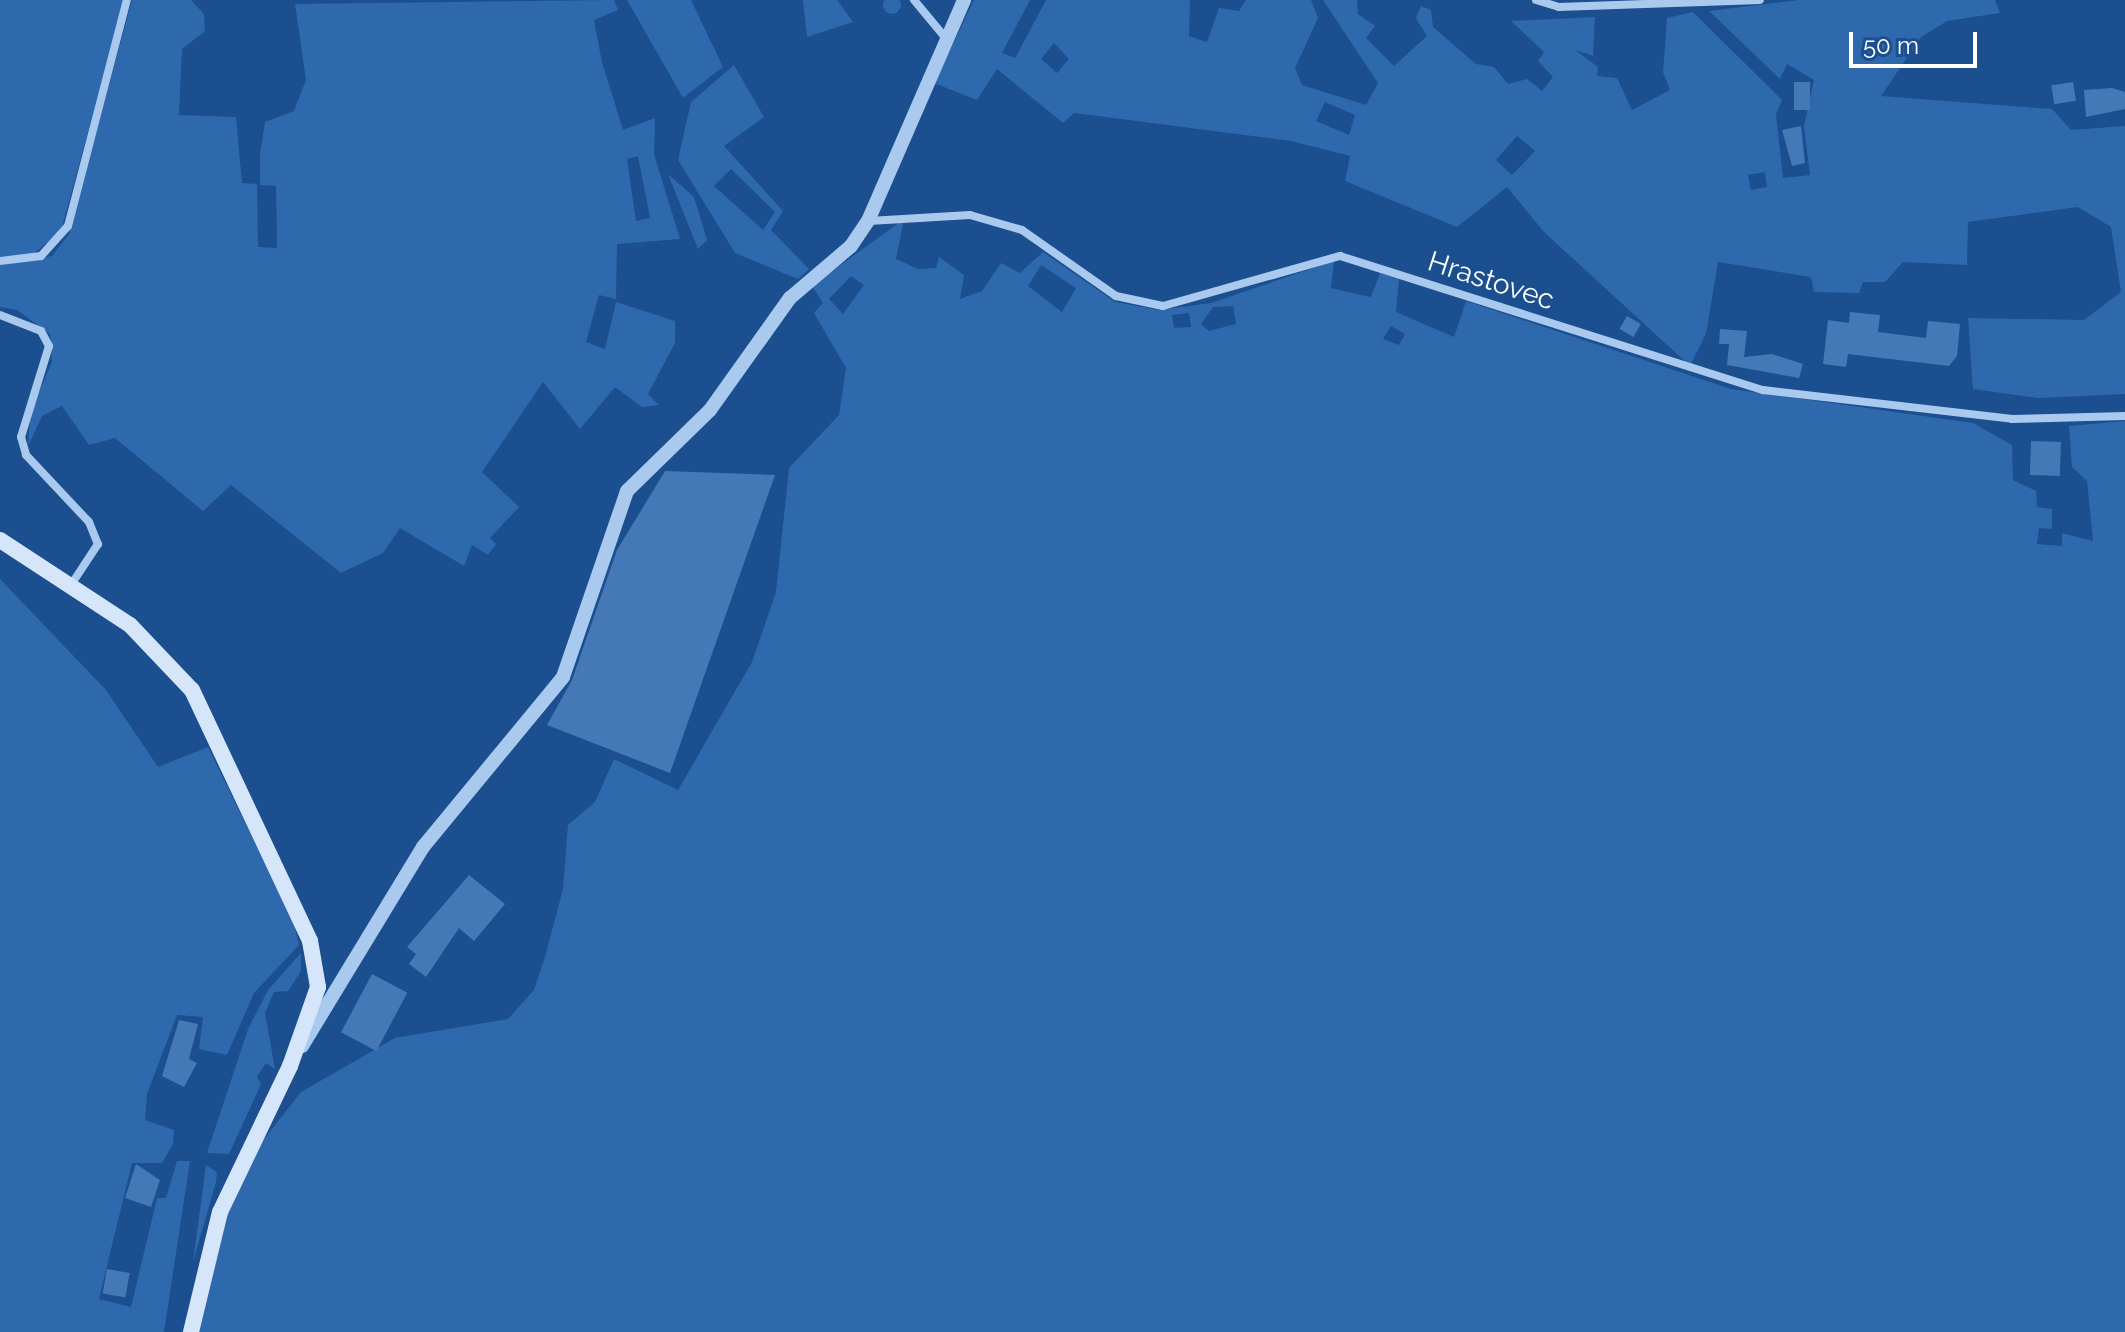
<!DOCTYPE html>
<html>
<head>
<meta charset="utf-8">
<style>
  body { margin:0 }
  #map { position:relative; width:2125px; height:1332px; overflow:hidden; background:#1b4f8f; font-family:Raleway,sans-serif }
  div>[style] { position:absolute }
  [style*='--x'] { left:calc(var(--x)*1px); top:calc(var(--y)*1px); width:calc(var(--w)*1px); rotate:calc(var(--a)*1deg) }
  .green>* { inset:0; background:#2e69ad }
  .round { border-radius:50% }
  .building>* { inset:0; background:#4478b7; transform-origin:0 0 }
  .minor>* { height:8px; margin:-4px; padding:0 4px; transform-origin:4px; border-radius:4px; background:#a9c9ee }
  .tertiary>* { height:14px; margin:-7px; padding:0 7px; transform-origin:7px; border-radius:7px; background:#a9c9ee }
  .secondary>* { height:16px; margin:-8px; padding:0 8px; transform-origin:8px; border-radius:8px; background:#d6e6fa }
  span { translate:-50% -50%; white-space:nowrap; text-align:center; line-height:1.15; -webkit-text-stroke:7px #1b4f8f; paint-order:stroke }
  .street-label { font-size:28px; color:#fff }
  .scale { position:absolute; left:1849px; top:32px; width:128px; height:36px; box-sizing:border-box; border:4px solid #fff; border-top:0; padding-left:10px; font-size:24px; line-height:28px; white-space:nowrap; color:#fff; -webkit-text-stroke:6px #1b4f8f; paint-order:stroke }
</style>
</head>
<body>
<div id="map">
  <div class="green">
    <div class="round" style="left:883px;top:-4px;width:18px;height:18px"></div>
    <div style="clip-path:polygon(0 0,124px 0,61px 231px,32px 255px,0 257px)"></div>
    <div style="clip-path:polygon(evenodd,132px 0,191px 0,204px 14px,205px 31px,182px 49px,179px 115px,236px 117px,242px 183px,257px 184px,258px 247px,277px 248px,276px 186px,260px 185px,260px 154px,265px 122px,294px 111px,306px 80px,295px 4px,614px 0,618px 10px,594px 20px,602px 62px,623px 130px,655px 118px,654px 154px,680px 239px,617px 244px,616px 299px,599px 295px,586px 342px,605px 349px,616px 302px,675px 321px,675px 343px,648px 394px,659px 405px,642px 407px,615px 387px,580px 429px,543px 382px,482px 472px,519px 507px,490px 538px,496px 544px,488px 555px,472px 545px,464px 566px,400px 528px,383px 553px,341px 573px,231px 485px,203px 511px,115px 438px,89px 445px,62px 406px,42px 416px,28px 446px,31px 410px,52px 362px,50px 334px,17px 310px,0 307px,0 265px,52px 256px,69px 234px,132px 0,638px 156px,650px 218px,636px 221px,627px 159px,638px 156px)"></div>
    <div style="clip-path:polygon(627px 0,691px 0,723px 67px,683px 98px)"></div>
    <div style="clip-path:polygon(803px 0,837px 0,853px 22px,807px 37px)"></div>
    <div style="clip-path:polygon(evenodd,974px 0,1030px 0,1002px 53px,1015px 58px,1046px 0,1190px 0,1189px 36px,1207px 42px,1219px 8px,1239px 11px,1246px 0,1311px 0,1318px 18px,1295px 68px,1302px 85px,1366px 105px,1378px 83px,1323px 0,1357px 0,1358px 14px,1375px 26px,1366px 38px,1394px 66px,1427px 36px,1416px 18px,1421px 6px,1431px 10px,1433px 27px,1476px 64px,1494px 67px,1508px 84px,1527px 79px,1542px 91px,1553px 77px,1538px 61px,1544px 52px,1511px 21px,1595px 17px,1593px 56px,1575px 50px,1598px 67px,1597px 76px,1617px 78px,1632px 110px,1670px 90px,1663px 72px,1667px 18px,1693px 12px,1782px 100px,1776px 114px,1783px 178px,1810px 175px,1804px 126px,1814px 80px,1787px 64px,1780px 79px,1709px 11px,1799px 0,1995px 0,2000px 13px,1947px 21px,1921px 37px,1881px 96px,2052px 109px,2071px 130px,2125px 126px,2125px 394px,2038px 398px,1973px 389px,1968px 318px,2084px 320px,2121px 292px,2111px 227px,2078px 207px,1968px 222px,1967px 265px,1903px 262px,1885px 282px,1863px 282px,1859px 293px,1814px 292px,1811px 277px,1718px 262px,1706px 334px,1690px 366px,1544px 232px,1507px 187px,1457px 227px,1345px 181px,1350px 156px,1291px 141px,1074px 113px,1063px 123px,997px 69px,977px 100px,934px 83px,974px 0,1054px 43px,1069px 59px,1057px 73px,1041px 59px,1054px 43px,974px 0,1325px 102px,1355px 115px,1349px 135px,1316px 121px,1325px 102px,974px 0,1517px 136px,1535px 151px,1512px 175px,1496px 160px,1517px 136px,974px 0,1765px 172px,1767px 187px,1751px 190px,1748px 175px,1765px 172px)"></div>
    <div style="clip-path:polygon(evenodd,734px 65px,764px 117px,724px 146px,783px 211px,771px 230px,809px 269px,798px 279px,735px 253px,678px 160px,691px 102px,734px 65px,731px 169px,775px 212px,763px 230px,714px 186px,731px 169px)"></div>
    <div style="clip-path:polygon(668px 174px,694px 197px,707px 240px,698px 249px)"></div>
    <div style="clip-path:polygon(evenodd,904px 219px,896px 259px,918px 269px,936px 268px,939px 257px,964px 275px,960px 299px,982px 291px,1001px 263px,1020px 273px,1043px 252px,1115px 302px,1159px 310px,1211px 303px,1334px 261px,1331px 288px,1371px 297px,1380px 273px,1399px 279px,1396px 312px,1454px 337px,1466px 301px,1731px 389px,1973px 423px,2012px 445px,2013px 480px,2036px 491px,2037px 507px,2052px 509px,2052px 529px,2039px 528px,2037px 544px,2062px 546px,2062px 533px,2093px 541px,2087px 481px,2072px 467px,2069px 426px,2125px 421px,2125px 1332px,198px 1332px,226px 1217px,260px 1144px,301px 1092px,395px 1038px,508px 1019px,534px 990px,545px 957px,563px 889px,568px 825px,595px 802px,614px 759px,678px 790px,752px 662px,776px 592px,789px 468px,839px 415px,846px 368px,814px 313px,823px 303px,812px 286px,904px 219px,1041px 265px,1076px 288px,1062px 312px,1028px 286px,1041px 265px,904px 219px,851px 276px,864px 285px,843px 314px,829px 299px,851px 276px,904px 219px,1233px 306px,1236px 324px,1209px 331px,1201px 324px,1213px 307px,1233px 306px,904px 219px,1189px 313px,1191px 327px,1174px 328px,1172px 315px,1189px 313px,904px 219px,1391px 326px,1405px 334px,1399px 345px,1383px 339px,1391px 326px)"></div>
    <div style="clip-path:polygon(0 579px,106px 690px,158px 767px,208px 747px,294px 923px,299px 945px,254px 993px,227px 1055px,199px 1049px,203px 1017px,177px 1015px,147px 1094px,145px 1120px,174px 1130px,173px 1144px,162px 1163px,132px 1163px,99px 1299px,131px 1307px,157px 1198px,166px 1198px,177px 1161px,190px 1161px,164px 1332px,0 1332px)"></div>
    <div style="clip-path:polygon(301px 953px,301px 971px,288px 991px,274px 992px,265px 1013px,275px 1069px,266px 1063px,257px 1077px,261px 1084px,229px 1154px,207px 1153px,248px 1029px,268px 990px)"></div>
    <div style="clip-path:polygon(206px 1165px,217px 1172px,216px 1182px,193px 1262px)"></div>
  </div>
  <div class="building">
    <div style="left:1794px;top:82px;width:16px;height:28px"></div>
    <div style="left:2073px;top:82px;width:19px;height:22px;rotate:81deg"></div>
    <div style="clip-path:polygon(2112px 88px,2125px 92px,2125px 109px,2086px 117px,2084px 90px)"></div>
    <div style="clip-path:polygon(1801px 126px,1805px 163px,1792px 166px,1782px 130px)"></div>
    <div style="clip-path:polygon(1850px 312px,1880px 315px,1878px 332px,1926px 338px,1928px 321px,1960px 324px,1957px 356px,1949px 366px,1848px 354px,1846px 367px,1823px 364px,1828px 320px,1849px 323px)"></div>
    <div style="left:1627px;top:316px;width:16px;height:15px;rotate:30deg"></div>
    <div style="clip-path:polygon(1720px 329px,1747px 331px,1744px 357px,1772px 354px,1803px 364px,1799px 378px,1727px 365px,1729px 344px,1719px 344px)"></div>
    <div style="left:2031px;top:441px;width:30px;height:34px;rotate:2deg"></div>
    <div style="clip-path:polygon(665px 471px,775px 475px,670px 773px,547px 725px,572px 680px,617px 550px)"></div>
    <div style="clip-path:polygon(469px 875px,505px 904px,474px 941px,459px 928px,426px 977px,409px 964px,416px 954px,407px 947px)"></div>
    <div style="left:372px;top:974px;width:40px;height:66px;rotate:28deg"></div>
    <div style="clip-path:polygon(179px 1020px,198px 1024px,189px 1059px,197px 1063px,184px 1087px,162px 1076px)"></div>
    <div style="clip-path:polygon(136px 1164px,160px 1180px,151px 1207px,125px 1198px)"></div>
    <div style="left:107px;top:1269px;width:23px;height:25px;rotate:10deg"></div>
  </div>
  <div class="minor">
    <div style="--x:914;--y:0;--w:47;--a:50.2"></div>
    <div style="--x:1536;--y:0;--w:24;--a:17"></div>
    <div style="--x:1559;--y:7;--w:201;--a:-2"></div>
    <div style="--x:869;--y:221;--w:101;--a:-3.4"></div>
    <div style="--x:970;--y:215;--w:54;--a:16.1"></div>
    <div style="--x:1022;--y:230;--w:115;--a:35.1"></div>
    <div style="--x:1116;--y:296;--w:48;--a:12"></div>
    <div style="--x:1163;--y:306;--w:184;--a:-15.8"></div>
    <div style="--x:1340;--y:256;--w:444;--a:17.6"></div>
    <div style="--x:1763;--y:390;--w:251;--a:6.6"></div>
    <div style="--x:2012;--y:419;--w:113;--a:-1.5"></div>
    <div style="--x:0;--y:261;--w:41;--a:-7"></div>
    <div style="--x:41;--y:256;--w:40;--a:-48"></div>
    <div style="--x:68;--y:226;--w:234;--a:-75.4"></div>
    <div style="--x:0;--y:315;--w:44;--a:21.3"></div>
    <div style="--x:41;--y:331;--w:17;--a:62"></div>
    <div style="--x:49;--y:346;--w:95;--a:107.1"></div>
    <div style="--x:21;--y:437;--w:19;--a:74"></div>
    <div style="--x:26;--y:455;--w:92;--a:46.8"></div>
    <div style="--x:89;--y:522;--w:24;--a:68"></div>
    <div style="--x:98;--y:544;--w:49;--a:123.4"></div>
  </div>
  <div class="tertiary">
    <div style="--x:302;--y:1046;--w:233;--a:-58.7"></div>
    <div style="--x:423;--y:847;--w:220;--a:-50.5"></div>
    <div style="--x:563;--y:677;--w:197;--a:-71"></div>
    <div style="--x:627;--y:491;--w:116;--a:-44.3"></div>
    <div style="--x:710;--y:410;--w:138;--a:-54.5"></div>
    <div style="--x:790;--y:298;--w:80;--a:-40.4"></div>
    <div style="--x:851;--y:246;--w:30;--a:-56"></div>
    <div style="--x:868;--y:221;--w:241;--a:-66.5"></div>
  </div>
  <div class="secondary">
    <div style="--x:0;--y:540;--w:155;--a:33.2"></div>
    <div style="--x:130;--y:625;--w:90;--a:46.4"></div>
    <div style="--x:192;--y:690;--w:277;--a:64.8"></div>
    <div style="--x:310;--y:941;--w:47;--a:80.1"></div>
    <div style="--x:318;--y:987;--w:84;--a:109.5"></div>
    <div style="--x:290;--y:1066;--w:162;--a:115.6"></div>
    <div style="--x:220;--y:1212;--w:123;--a:103.6"></div>
  </div>
  <div class="street-label">
    <span style="left:1491px;top:281px;rotate:18deg">Hrastovec</span>
  </div>
  <div class="scale">50 m</div>
</div>
</body>
</html>
